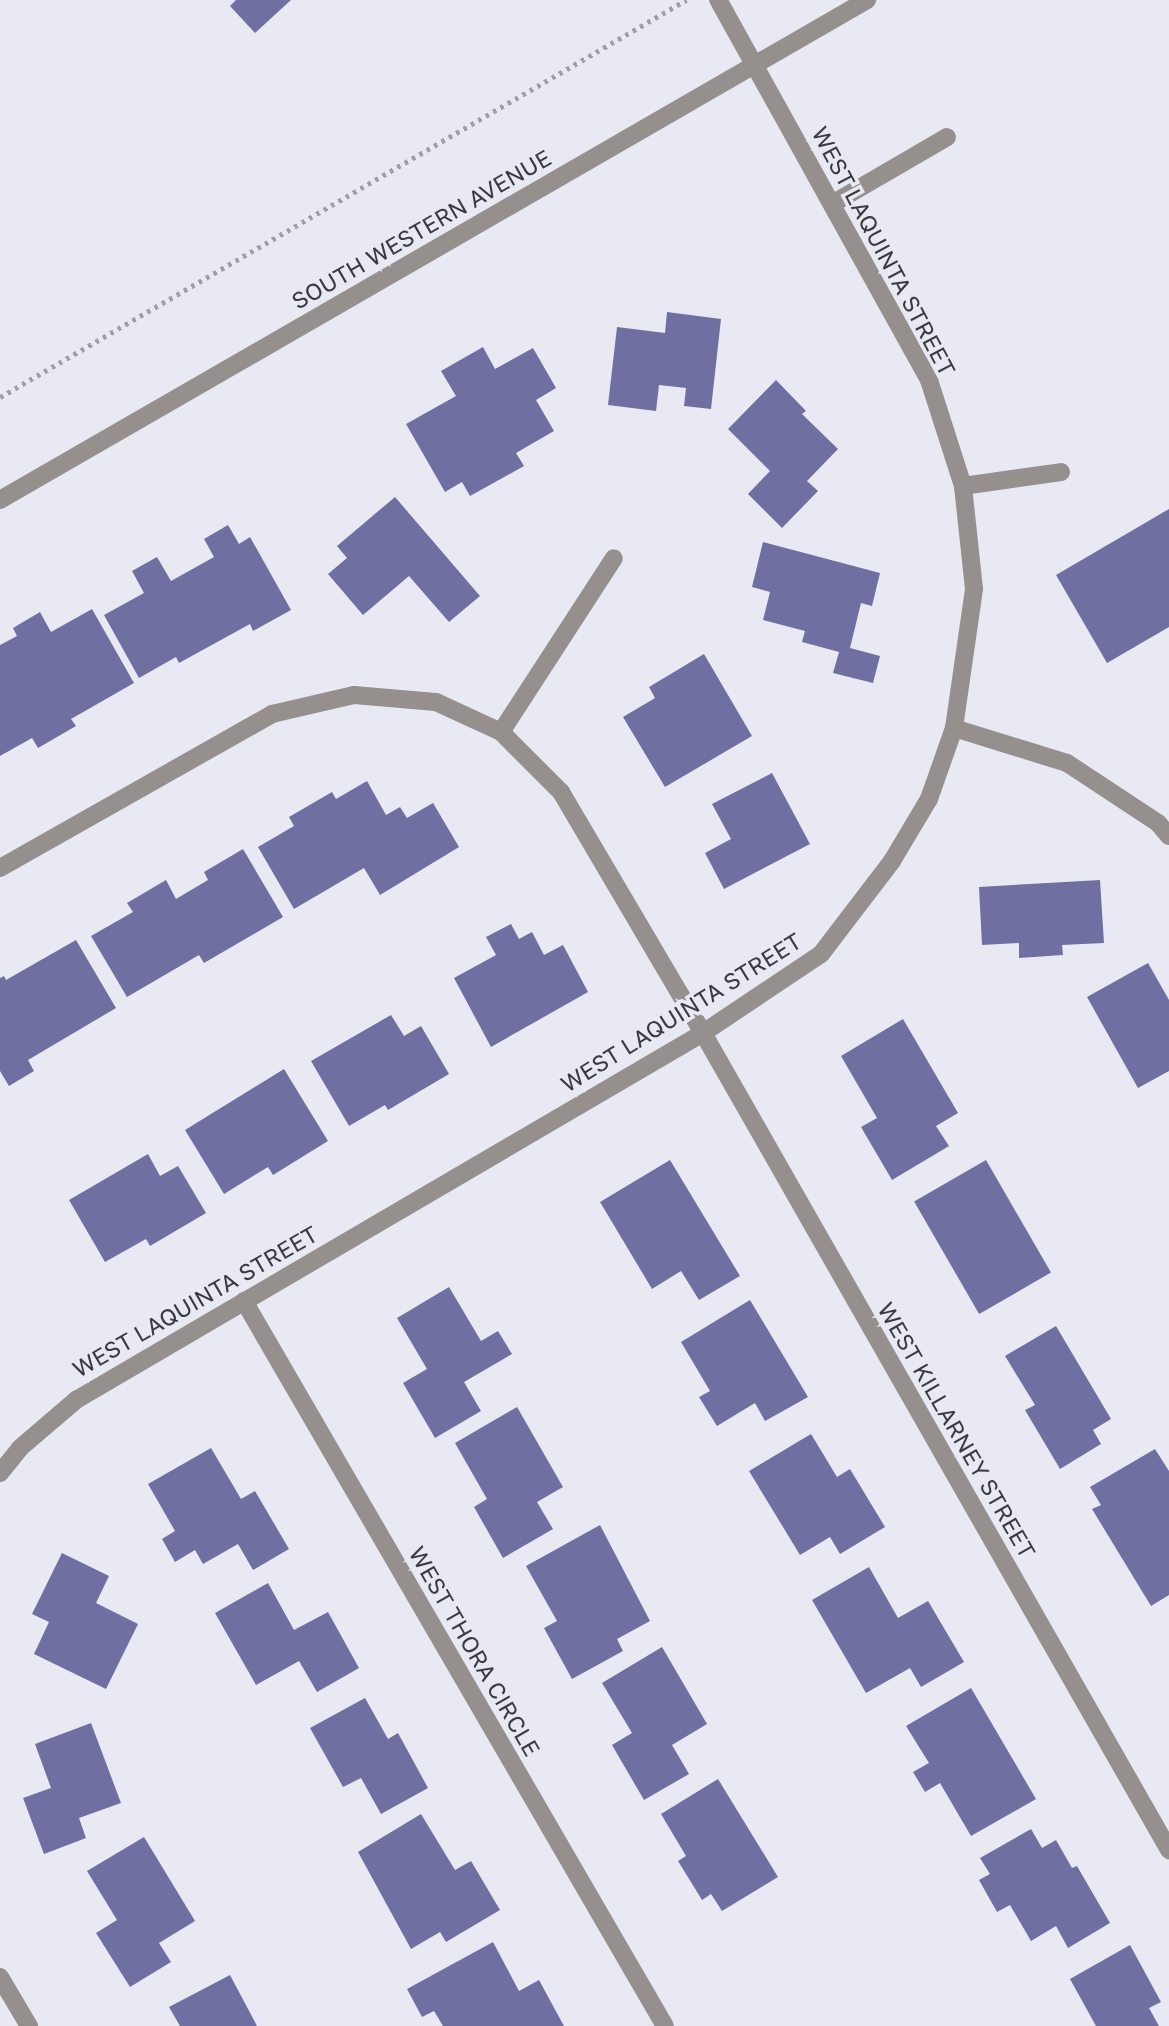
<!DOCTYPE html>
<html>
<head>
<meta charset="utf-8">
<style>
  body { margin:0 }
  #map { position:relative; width:1169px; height:2026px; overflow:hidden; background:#e8e9f3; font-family:"Golos Text",sans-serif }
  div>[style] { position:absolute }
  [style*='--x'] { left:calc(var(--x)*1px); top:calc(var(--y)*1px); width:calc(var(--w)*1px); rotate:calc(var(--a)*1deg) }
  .building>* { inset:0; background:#706fa1; transform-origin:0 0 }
  .path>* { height:4.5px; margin-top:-2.25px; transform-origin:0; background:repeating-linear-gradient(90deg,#9e9fa7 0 3.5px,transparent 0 8.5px) }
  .minor>* { height:18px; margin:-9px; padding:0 9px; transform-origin:9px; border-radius:9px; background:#95908e }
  span { translate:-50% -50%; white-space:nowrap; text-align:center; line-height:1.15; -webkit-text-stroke:7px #e8e9f3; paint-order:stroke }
  .street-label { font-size:23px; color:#3b3b3f }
</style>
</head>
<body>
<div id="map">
  <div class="building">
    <div style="clip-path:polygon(236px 0,291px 0,255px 33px,230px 6px)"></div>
    <div style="clip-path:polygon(667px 312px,721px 319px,711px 409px,684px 406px,686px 388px,659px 385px,656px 411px,608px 405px,617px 327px,665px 333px)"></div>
    <div style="clip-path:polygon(483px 347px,495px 369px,533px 348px,556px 388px,536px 400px,554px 431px,516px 453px,524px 466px,470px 496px,462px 482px,445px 492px,406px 424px,456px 396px,441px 371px)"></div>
    <div style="clip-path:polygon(776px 380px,806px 411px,802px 414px,838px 449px,807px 481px,818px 491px,782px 528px,748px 494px,770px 471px,728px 429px)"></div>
    <div style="clip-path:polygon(395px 497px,480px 596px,449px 622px,409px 576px,363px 615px,328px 574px,347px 558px,337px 546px)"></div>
    <div style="clip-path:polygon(1169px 509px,1169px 627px,1107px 663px,1056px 575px)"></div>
    <div style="clip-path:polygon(228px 525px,239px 544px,250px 537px,291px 610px,253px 631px,250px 624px,179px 663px,176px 657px,139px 678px,104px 615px,144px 593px,132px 571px,157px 557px,171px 581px,214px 557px,204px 539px)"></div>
    <div style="clip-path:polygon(763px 542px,880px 573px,872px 606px,861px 603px,850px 648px,880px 656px,873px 683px,833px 673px,839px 652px,802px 642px,805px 631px,763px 620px,770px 592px,752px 587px)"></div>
    <div style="clip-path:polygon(92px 609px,134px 683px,71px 719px,76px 726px,38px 748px,32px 738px,0 756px,0 645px,17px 636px,13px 628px,40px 612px,51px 632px)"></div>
    <div style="clip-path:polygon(704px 654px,752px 736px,665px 787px,623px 717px,655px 698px,649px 687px)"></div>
    <div style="clip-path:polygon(772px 773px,810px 844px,724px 889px,705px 853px,731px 839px,712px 804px)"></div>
    <div style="clip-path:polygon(367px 781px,386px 815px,400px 807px,407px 818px,433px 803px,459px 847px,380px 895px,364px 868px,294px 909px,258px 847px,294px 826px,289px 817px,332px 792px,336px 799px)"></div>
    <div style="clip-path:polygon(243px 849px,283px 917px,204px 963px,199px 955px,127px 997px,91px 936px,133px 912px,127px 903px,166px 880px,176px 899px,208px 880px,204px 872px)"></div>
    <div style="clip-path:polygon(1100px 880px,1104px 943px,1062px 945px,1063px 955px,1019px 958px,1019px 943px,982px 945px,979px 887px)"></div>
    <div style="clip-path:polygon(511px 924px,519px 939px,532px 932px,544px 955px,563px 945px,588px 992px,491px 1047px,454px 978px,496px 955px,486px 937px)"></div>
    <div style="clip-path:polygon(76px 940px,116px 1008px,28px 1060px,34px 1071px,9px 1086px,0 1071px,0 978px,4px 976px,6px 980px)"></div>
    <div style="clip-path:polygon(1148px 963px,1169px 1000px,1169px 1071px,1138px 1088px,1087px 997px)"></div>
    <div style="clip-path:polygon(391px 1015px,404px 1036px,421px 1026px,449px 1074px,388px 1110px,385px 1105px,349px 1126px,311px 1061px)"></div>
    <div style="clip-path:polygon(903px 1019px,958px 1113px,936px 1126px,949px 1146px,892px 1180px,861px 1127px,877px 1118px,841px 1056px)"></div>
    <div style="clip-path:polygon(284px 1069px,328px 1141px,273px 1175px,268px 1167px,224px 1194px,185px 1130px)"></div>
    <div style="clip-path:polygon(148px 1154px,160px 1176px,178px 1166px,206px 1213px,150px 1246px,146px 1239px,105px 1262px,69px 1200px)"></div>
    <div style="clip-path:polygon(670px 1160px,740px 1276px,699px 1300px,681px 1271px,652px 1289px,600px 1202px)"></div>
    <div style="left:986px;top:1160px;width:130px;height:83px;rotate:60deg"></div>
    <div style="clip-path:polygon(449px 1287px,481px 1341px,498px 1331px,512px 1354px,464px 1382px,481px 1411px,435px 1438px,403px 1383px,427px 1369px,397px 1318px)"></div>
    <div style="clip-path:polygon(750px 1300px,808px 1397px,765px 1421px,755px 1403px,717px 1426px,699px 1397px,710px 1391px,681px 1342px)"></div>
    <div style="clip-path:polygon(1056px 1326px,1111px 1419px,1093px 1430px,1101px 1444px,1060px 1469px,1025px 1410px,1035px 1405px,1005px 1356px)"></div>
    <div style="clip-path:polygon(517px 1407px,563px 1487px,537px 1502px,553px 1529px,503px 1558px,474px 1507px,487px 1499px,455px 1443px)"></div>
    <div style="clip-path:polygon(811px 1434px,837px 1477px,850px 1469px,885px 1527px,840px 1554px,830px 1537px,800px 1555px,749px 1471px)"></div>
    <div style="clip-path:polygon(211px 1448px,241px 1499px,255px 1491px,289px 1549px,253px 1570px,238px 1544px,203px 1564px,195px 1550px,175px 1562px,162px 1539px,175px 1531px,148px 1484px)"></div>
    <div style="clip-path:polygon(1155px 1449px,1169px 1471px,1169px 1595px,1151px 1606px,1092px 1509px,1101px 1505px,1090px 1487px)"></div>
    <div style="clip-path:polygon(600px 1525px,650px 1621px,617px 1639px,623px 1651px,572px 1679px,544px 1628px,557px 1621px,526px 1566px)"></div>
    <div style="clip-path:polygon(62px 1553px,109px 1576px,96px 1603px,138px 1624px,106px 1689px,34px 1654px,49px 1622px,32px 1614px)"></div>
    <div style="clip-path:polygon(869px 1567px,898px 1618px,928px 1601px,964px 1662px,921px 1687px,910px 1668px,866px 1693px,812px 1600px)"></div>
    <div style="clip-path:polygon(268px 1583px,294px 1630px,328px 1612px,359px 1668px,317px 1692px,299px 1661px,256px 1685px,215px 1613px)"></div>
    <div style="clip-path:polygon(662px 1647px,707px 1724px,672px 1745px,689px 1774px,644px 1800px,612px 1745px,632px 1733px,602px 1683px)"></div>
    <div style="clip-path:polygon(971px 1688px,1036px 1799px,971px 1836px,940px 1783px,925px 1792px,913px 1772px,929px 1763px,906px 1726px)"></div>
    <div style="clip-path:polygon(365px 1698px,388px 1739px,398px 1733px,428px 1788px,381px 1814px,361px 1778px,343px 1787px,310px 1728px)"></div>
    <div style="clip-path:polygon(91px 1723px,121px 1803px,79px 1818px,86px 1838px,44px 1854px,23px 1798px,51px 1788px,35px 1744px)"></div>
    <div style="clip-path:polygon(718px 1779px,778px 1877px,722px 1911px,711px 1894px,702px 1900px,678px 1861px,686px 1856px,661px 1814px)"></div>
    <div style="clip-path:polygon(421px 1814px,455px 1870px,471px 1861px,500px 1910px,446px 1942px,440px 1932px,411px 1949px,358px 1852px)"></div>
    <div style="clip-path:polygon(1031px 1829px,1042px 1848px,1056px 1840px,1072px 1868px,1077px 1866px,1110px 1923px,1068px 1948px,1056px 1926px,1031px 1941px,1010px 1905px,997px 1912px,979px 1880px,990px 1874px,980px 1858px)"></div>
    <div style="clip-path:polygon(144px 1837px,195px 1921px,159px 1943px,171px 1962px,130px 1987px,96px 1933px,117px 1920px,87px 1871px)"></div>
    <div style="clip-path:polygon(493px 1942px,519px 1991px,539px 1980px,564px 2026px,443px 2026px,434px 2011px,422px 2017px,407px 1989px)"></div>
    <div style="clip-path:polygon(1130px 1945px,1161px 2002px,1149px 2008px,1159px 2026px,1096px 2026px,1070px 1979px)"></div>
    <div style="clip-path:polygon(230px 1975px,257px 2026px,180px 2026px,169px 2007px)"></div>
  </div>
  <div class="path">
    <div style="--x:0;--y:397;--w:793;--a:-30.06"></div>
  </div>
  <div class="minor">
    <div style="--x:832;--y:204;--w:133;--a:-30.2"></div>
    <div style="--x:963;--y:486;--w:99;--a:-8.1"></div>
    <div style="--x:0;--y:500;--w:1001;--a:-29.97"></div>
    <div style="--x:954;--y:728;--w:118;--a:17.2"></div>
    <div style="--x:1067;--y:763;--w:109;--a:33.4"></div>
    <div style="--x:1158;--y:823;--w:17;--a:50"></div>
    <div style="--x:501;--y:732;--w:207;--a:-57"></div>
    <div style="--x:0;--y:868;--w:313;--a:-29.5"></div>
    <div style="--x:272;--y:714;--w:84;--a:-13"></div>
    <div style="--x:354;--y:695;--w:82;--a:4.9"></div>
    <div style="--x:436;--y:702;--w:72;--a:24.8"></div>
    <div style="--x:501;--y:732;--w:85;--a:45"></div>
    <div style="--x:561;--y:792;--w:280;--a:59.5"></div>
    <div style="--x:703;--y:1033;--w:941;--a:60.3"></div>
    <div style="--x:244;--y:1301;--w:838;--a:59.86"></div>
    <div style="--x:0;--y:1473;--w:32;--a:-51"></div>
    <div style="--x:20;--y:1448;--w:74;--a:-40.6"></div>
    <div style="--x:76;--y:1400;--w:727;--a:-30.34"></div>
    <div style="--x:703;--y:1033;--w:142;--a:-33.8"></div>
    <div style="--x:821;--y:954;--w:117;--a:-52.6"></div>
    <div style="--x:892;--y:861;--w:72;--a:-59.2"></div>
    <div style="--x:929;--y:799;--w:75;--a:-70.6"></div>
    <div style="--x:954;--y:728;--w:140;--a:-81.8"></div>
    <div style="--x:974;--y:589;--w:104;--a:-96.1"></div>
    <div style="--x:963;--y:486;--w:111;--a:-107.8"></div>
    <div style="--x:929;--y:380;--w:435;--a:-119"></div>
    <div style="--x:0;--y:1977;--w:57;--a:59.4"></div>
  </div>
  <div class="street-label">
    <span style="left:421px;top:229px;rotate:-30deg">SOUTH WESTERN AVENUE</span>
    <span style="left:884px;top:251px;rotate:62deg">WEST LAQUINTA STREET</span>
    <span style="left:681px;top:1012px;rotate:-32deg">WEST LAQUINTA STREET</span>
    <span style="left:195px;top:1301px;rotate:-30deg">WEST LAQUINTA STREET</span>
    <span style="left:957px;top:1430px;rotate:60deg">WEST KILLARNEY STREET</span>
    <span style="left:475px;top:1651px;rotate:60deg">WEST THORA CIRCLE</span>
  </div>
</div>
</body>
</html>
